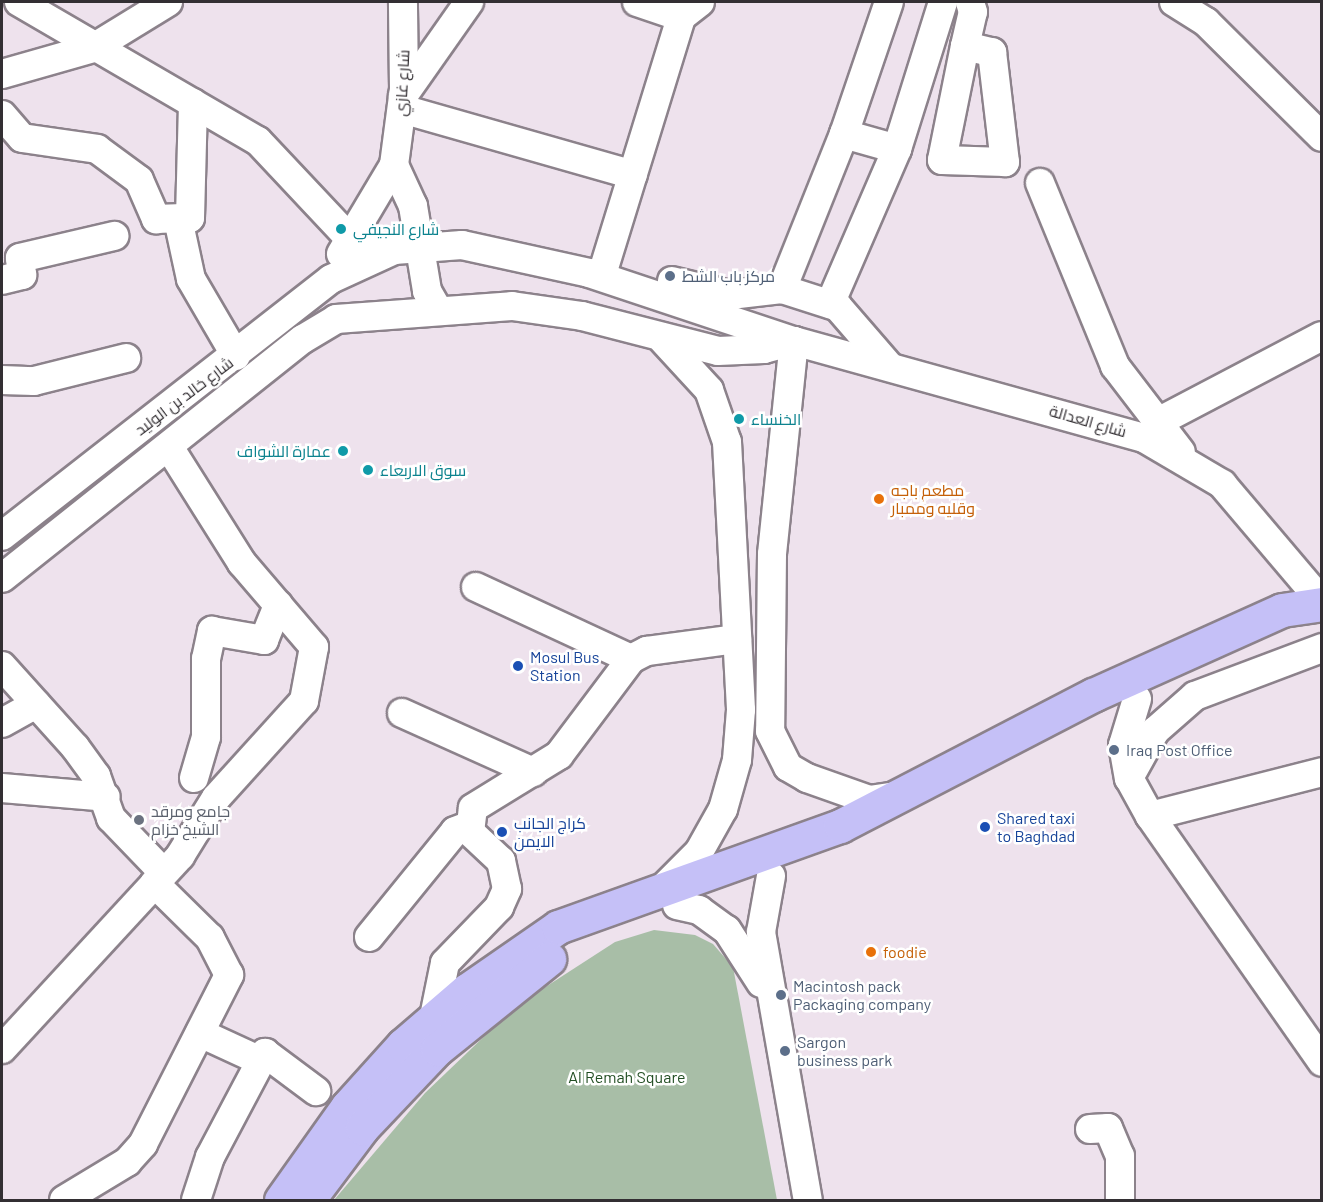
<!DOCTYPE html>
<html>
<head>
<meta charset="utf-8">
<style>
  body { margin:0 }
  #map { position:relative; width:1323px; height:1202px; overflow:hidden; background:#eee2ed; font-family:Barlow,Cairo,sans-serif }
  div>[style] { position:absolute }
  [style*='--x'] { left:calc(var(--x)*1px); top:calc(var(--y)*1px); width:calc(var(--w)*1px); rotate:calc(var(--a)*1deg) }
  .green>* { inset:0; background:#a8bea7 }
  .roads { filter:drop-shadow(2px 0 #8c828b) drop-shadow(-2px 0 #8c828b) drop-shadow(0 2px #8c828b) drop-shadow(0 -2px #8c828b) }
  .minor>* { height:28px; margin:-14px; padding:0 14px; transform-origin:14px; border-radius:14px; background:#fff }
  .major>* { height:33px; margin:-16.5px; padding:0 16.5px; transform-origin:16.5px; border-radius:16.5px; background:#c5c0f7 }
  .dots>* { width:16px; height:16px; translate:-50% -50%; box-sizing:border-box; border:3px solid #fff; border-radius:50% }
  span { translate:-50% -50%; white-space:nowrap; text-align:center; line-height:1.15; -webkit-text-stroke:5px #fff; paint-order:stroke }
  .street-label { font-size:16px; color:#332f33 }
  .culture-label { font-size:16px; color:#0d838f }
  .left { translate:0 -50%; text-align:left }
  .right { translate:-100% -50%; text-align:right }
  .service-label { font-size:16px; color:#4e5e75 }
  .food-label { font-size:16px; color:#c56008 }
  .transit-label { font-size:16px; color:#164399 }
  .worship-label { font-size:16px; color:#5b616d }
  .park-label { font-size:16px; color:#224e23 }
  .frame { position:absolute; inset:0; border:3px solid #332f33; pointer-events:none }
</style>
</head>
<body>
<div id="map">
  <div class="green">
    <div style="clip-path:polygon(654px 930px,695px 935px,713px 944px,733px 967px,777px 1200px,334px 1200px,425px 1093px,516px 1006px,615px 942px)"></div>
  </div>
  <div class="roads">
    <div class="minor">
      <div style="--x:19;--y:2;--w:276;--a:30.2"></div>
      <div style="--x:258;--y:141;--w:134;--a:46.8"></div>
      <div style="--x:350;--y:239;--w:45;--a:14"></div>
      <div style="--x:637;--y:2;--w:46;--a:18.8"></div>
      <div style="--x:1174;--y:2;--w:38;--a:32"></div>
      <div style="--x:1206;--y:22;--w:163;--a:44.8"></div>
      <div style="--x:965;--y:46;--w:28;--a:13"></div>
      <div style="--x:992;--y:52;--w:111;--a:83.3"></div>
      <div style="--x:1005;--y:162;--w:63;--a:-178.2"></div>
      <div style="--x:942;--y:160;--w:116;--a:-78.6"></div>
      <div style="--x:965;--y:46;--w:35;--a:-77"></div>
      <div style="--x:973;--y:12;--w:10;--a:-107"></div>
      <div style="--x:2;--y:74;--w:95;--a:-15.9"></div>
      <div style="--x:93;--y:48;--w:88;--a:-31.5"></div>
      <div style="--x:403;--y:96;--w:115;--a:-54.9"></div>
      <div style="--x:402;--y:109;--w:240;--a:15.9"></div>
      <div style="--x:2;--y:115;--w:30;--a:49"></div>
      <div style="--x:22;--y:138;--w:76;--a:8.3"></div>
      <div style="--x:97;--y:149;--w:52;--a:36.4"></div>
      <div style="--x:139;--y:180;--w:43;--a:66.4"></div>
      <div style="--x:156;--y:219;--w:34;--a:-2"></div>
      <div style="--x:190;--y:218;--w:115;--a:-88.5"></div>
      <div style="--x:844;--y:134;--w:55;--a:15.8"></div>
      <div style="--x:394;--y:165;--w:45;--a:65.1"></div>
      <div style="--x:413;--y:206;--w:86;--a:80.6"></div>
      <div style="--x:427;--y:291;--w:20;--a:60"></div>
      <div style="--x:1040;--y:183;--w:198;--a:67.7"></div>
      <div style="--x:1115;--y:366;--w:108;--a:52.5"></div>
      <div style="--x:178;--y:219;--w:61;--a:77.8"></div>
      <div style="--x:191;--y:279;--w:89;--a:59.7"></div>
      <div style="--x:341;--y:254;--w:104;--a:-59.2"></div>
      <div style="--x:394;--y:165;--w:77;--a:-82.5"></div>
      <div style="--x:404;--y:89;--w:87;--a:-90.7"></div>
      <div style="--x:604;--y:268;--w:263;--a:-72.9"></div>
      <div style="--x:681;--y:17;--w:24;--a:-38"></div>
      <div style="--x:2;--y:280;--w:21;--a:-14"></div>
      <div style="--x:22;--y:275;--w:17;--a:-97"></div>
      <div style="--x:20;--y:258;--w:97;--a:-13.2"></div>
      <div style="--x:672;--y:281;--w:60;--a:13.6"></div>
      <div style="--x:730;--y:295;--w:52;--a:-6.6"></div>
      <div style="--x:782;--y:289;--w:59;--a:17.8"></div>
      <div style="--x:838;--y:307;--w:79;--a:49.1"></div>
      <div style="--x:782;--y:289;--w:167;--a:-68.2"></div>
      <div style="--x:844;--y:134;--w:139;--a:-71.2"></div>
      <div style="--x:830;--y:304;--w:169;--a:-66.6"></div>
      <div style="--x:897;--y:149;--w:154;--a:-72.6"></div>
      <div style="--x:663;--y:340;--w:68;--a:47.4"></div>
      <div style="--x:709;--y:390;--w:55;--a:70.9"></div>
      <div style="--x:727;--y:442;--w:268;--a:87"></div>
      <div style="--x:741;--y:710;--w:50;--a:94.6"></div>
      <div style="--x:737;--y:760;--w:51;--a:105.9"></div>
      <div style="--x:723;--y:809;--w:49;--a:119.2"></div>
      <div style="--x:699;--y:852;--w:49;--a:135"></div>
      <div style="--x:794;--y:341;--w:214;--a:95.9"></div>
      <div style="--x:772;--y:554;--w:177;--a:90.6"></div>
      <div style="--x:770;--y:731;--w:40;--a:63.4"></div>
      <div style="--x:788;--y:767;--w:22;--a:30"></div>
      <div style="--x:807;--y:778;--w:66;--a:19.5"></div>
      <div style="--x:869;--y:800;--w:29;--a:-8"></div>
      <div style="--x:2;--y:380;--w:32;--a:2"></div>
      <div style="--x:34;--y:381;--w:95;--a:-14"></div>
      <div style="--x:1158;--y:422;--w:185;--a:-27.7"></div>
      <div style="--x:2;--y:536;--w:417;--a:-38"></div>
      <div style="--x:331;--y:279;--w:69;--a:-24.7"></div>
      <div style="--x:394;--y:250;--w:68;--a:-4.2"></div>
      <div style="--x:462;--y:245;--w:130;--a:12.4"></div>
      <div style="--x:589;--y:273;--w:216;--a:18.4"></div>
      <div style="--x:794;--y:341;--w:363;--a:15.5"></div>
      <div style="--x:1144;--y:438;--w:91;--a:30.5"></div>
      <div style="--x:1222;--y:484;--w:155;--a:49.7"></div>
      <div style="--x:2;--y:578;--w:384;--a:-38.5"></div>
      <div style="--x:303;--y:339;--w:39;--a:-31"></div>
      <div style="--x:336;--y:319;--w:176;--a:-4.2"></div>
      <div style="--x:512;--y:306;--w:71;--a:8.1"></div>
      <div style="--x:582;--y:316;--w:140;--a:14.4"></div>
      <div style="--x:718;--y:351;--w:46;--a:-2.5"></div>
      <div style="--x:764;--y:349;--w:31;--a:-15"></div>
      <div style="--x:476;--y:587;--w:171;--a:24.9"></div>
      <div style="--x:2;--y:666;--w:109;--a:48"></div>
      <div style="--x:75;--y:747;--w:36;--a:54"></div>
      <div style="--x:96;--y:776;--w:45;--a:70.3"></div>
      <div style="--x:111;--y:818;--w:76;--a:46.1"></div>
      <div style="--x:1137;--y:699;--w:48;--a:106.9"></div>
      <div style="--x:1123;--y:745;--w:34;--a:80"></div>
      <div style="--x:1129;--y:778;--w:43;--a:61.1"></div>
      <div style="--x:1150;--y:816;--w:300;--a:55"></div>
      <div style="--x:402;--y:713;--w:144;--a:24.2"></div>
      <div style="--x:2;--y:723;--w:39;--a:-29"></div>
      <div style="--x:194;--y:778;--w:43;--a:-73.7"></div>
      <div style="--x:206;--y:737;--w:78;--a:-90"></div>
      <div style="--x:206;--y:659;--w:29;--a:-78"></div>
      <div style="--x:212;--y:631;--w:53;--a:9.8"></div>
      <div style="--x:264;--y:640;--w:38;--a:-68"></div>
      <div style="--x:1129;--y:778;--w:54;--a:-61"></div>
      <div style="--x:1155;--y:731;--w:53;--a:-41.2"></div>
      <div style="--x:1195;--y:696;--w:136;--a:-20.7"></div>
      <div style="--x:2;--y:788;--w:104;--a:4.9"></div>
      <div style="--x:1150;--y:816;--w:178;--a:-14.3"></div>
      <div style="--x:771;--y:876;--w:57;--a:100.1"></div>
      <div style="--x:761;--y:932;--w:272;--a:80.1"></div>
      <div style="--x:677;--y:905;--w:23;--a:13"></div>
      <div style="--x:699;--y:910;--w:34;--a:36"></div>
      <div style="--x:727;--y:930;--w:63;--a:57.3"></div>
      <div style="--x:369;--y:937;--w:136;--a:-50.9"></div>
      <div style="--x:455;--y:831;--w:14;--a:-21"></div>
      <div style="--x:434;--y:1017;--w:55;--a:-78.5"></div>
      <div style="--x:445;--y:963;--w:78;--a:-46"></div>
      <div style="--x:499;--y:907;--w:20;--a:-66"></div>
      <div style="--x:507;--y:889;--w:29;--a:-102"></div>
      <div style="--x:501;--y:861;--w:42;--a:-136.9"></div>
      <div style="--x:470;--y:832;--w:24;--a:-83"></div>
      <div style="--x:473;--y:808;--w:101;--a:-31.6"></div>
      <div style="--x:559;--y:755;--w:120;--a:-53.1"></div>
      <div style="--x:631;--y:659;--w:18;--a:-27"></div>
      <div style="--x:647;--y:651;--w:91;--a:-7.6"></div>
      <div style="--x:200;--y:1033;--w:67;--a:24.7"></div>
      <div style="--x:2;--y:1049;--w:263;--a:-47.3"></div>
      <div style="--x:180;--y:856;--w:68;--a:-58.2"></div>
      <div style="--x:216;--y:798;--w:131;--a:-47.8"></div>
      <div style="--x:304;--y:701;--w:55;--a:-79.5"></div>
      <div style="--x:314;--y:647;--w:111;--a:-130.6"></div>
      <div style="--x:242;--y:563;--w:137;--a:-122.2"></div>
      <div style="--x:1090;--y:1129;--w:18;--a:-3"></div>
      <div style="--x:1108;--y:1128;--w:30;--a:67"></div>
      <div style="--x:1120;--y:1156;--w:44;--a:90"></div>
      <div style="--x:64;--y:1200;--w:74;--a:-31.1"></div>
      <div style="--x:127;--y:1162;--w:24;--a:-48"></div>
      <div style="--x:143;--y:1144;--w:190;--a:-63"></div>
      <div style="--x:229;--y:975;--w:42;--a:-117.2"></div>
      <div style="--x:210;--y:938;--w:78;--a:-135.5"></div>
      <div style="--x:196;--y:1200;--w:45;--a:-72"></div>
      <div style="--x:210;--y:1157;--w:118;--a:-62.1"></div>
      <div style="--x:265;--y:1053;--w:64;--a:36.7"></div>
    </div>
    <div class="major">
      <div style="--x:281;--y:1200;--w:114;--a:-54.6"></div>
      <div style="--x:347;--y:1107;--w:84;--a:-47.9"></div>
      <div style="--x:403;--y:1045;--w:84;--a:-40.7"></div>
      <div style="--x:467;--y:990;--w:111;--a:-34.7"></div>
      <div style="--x:558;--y:927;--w:300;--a:-19.7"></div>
      <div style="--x:840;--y:826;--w:285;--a:-27.4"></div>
      <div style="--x:1093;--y:695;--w:207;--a:-24.2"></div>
      <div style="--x:1282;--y:610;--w:40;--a:-8.5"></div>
      <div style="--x:308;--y:1200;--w:90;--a:-53.1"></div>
      <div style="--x:362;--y:1128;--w:109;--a:-46.5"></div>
      <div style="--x:437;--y:1049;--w:144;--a:-38.8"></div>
    </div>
  </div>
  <div class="dots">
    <div style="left:341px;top:229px;background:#0f9aa8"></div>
    <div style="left:670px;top:276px;background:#5c6f8a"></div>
    <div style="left:739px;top:419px;background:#0f9aa8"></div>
    <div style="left:343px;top:451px;background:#0f9aa8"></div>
    <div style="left:368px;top:470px;background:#0f9aa8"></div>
    <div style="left:879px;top:499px;background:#e8710a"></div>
    <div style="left:518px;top:666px;background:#1a4fb4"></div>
    <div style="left:1114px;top:750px;background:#5c6f8a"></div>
    <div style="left:139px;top:820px;background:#6b7280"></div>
    <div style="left:985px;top:827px;background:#1a4fb4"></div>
    <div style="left:502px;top:832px;background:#1a4fb4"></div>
    <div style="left:871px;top:952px;background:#e8710a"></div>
    <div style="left:781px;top:995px;background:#5c6f8a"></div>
    <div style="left:785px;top:1051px;background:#5c6f8a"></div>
  </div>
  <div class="street-label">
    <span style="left:402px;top:83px;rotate:-87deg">شارع غازي</span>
    <span style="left:184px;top:396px;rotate:-37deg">شارع خالد بن الوليد</span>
    <span style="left:1088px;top:421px;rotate:16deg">شارع العدالة</span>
  </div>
  <div class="culture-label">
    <span class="left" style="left:353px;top:229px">شارع النجيفي</span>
    <span class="left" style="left:751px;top:419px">الخنساء</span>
    <span class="right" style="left:331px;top:451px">عمارة الشواف</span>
    <span class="left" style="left:380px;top:470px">سوق الاربعاء</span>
  </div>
  <div class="service-label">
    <span class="left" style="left:682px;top:276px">مركز باب الشط</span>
    <span class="left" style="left:1126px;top:750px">Iraq Post Office</span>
    <span class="left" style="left:793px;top:995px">Macintosh pack<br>Packaging company</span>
    <span class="left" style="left:797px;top:1051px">Sargon<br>business park</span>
  </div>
  <div class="food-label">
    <span class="left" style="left:891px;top:499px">مطعم باجه<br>وقليه وممبار</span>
    <span class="left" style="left:883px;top:952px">foodie</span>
  </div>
  <div class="transit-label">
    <span class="left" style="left:530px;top:666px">Mosul Bus<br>Station</span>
    <span class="left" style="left:997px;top:827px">Shared taxi<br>to Baghdad</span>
    <span class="left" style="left:514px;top:832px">كراج الجانب<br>الايمن</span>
  </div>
  <div class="worship-label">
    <span class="left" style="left:151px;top:820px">جامع ومرقد<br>الشيخ خزام</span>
  </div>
  <div class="park-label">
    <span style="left:627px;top:1077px">Al Remah Square</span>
  </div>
  <div class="frame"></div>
</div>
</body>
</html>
